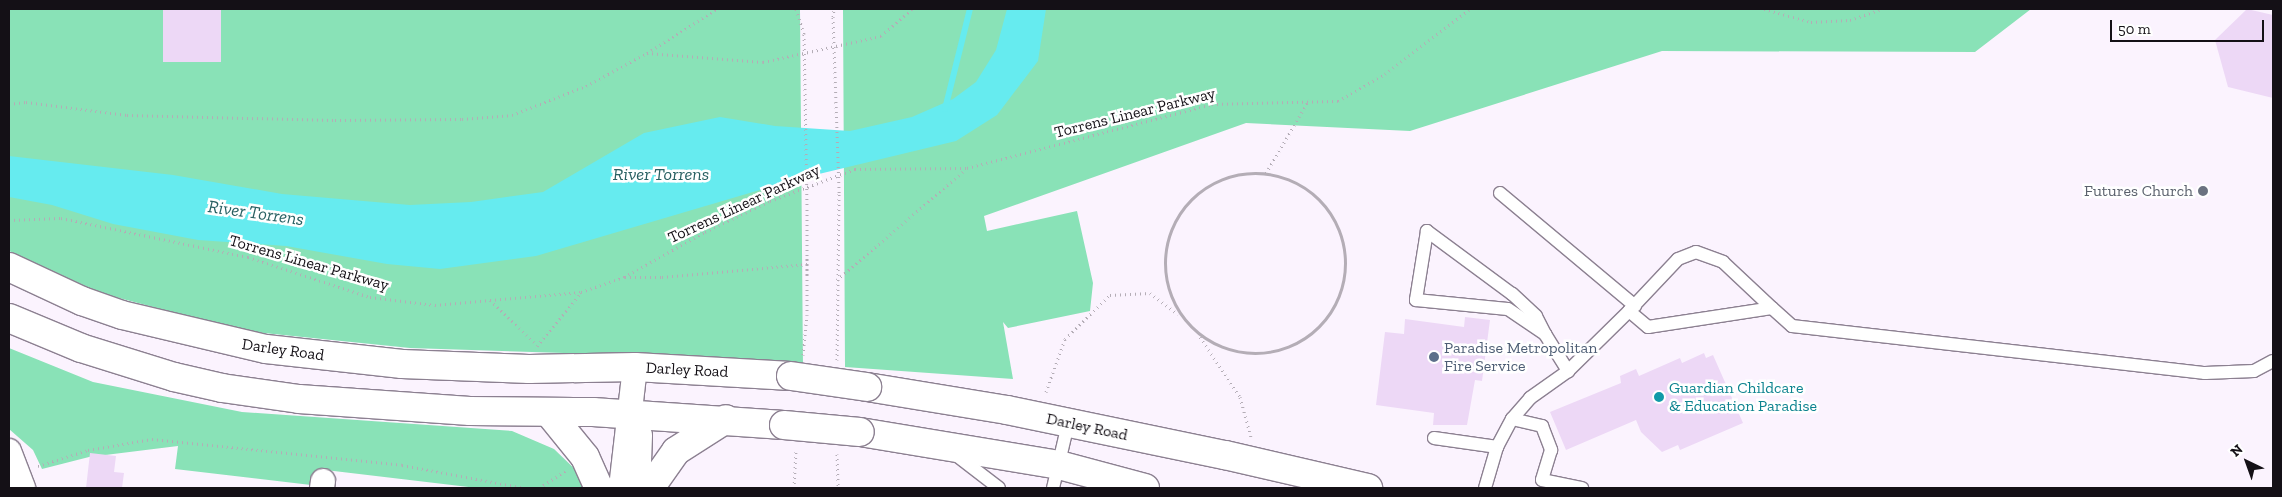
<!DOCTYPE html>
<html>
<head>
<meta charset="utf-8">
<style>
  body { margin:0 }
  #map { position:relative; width:2282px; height:497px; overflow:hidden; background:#fbf3fe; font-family:"Zilla Slab",serif }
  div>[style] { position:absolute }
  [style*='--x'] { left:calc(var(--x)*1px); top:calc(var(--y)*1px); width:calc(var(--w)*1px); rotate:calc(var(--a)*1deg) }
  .green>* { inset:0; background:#89e2b7 }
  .water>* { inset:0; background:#66ebef }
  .stream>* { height:6px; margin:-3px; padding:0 3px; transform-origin:3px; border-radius:3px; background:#66ebef }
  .building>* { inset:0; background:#edd8f6; transform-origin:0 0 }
  .path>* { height:3px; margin-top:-1.5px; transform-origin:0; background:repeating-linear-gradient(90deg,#b4adb6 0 1px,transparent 0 5px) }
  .path>.ring { margin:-1.5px; padding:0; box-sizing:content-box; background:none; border:3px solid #b4adb6; border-radius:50% }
  .roads { filter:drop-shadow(1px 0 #8c8091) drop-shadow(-1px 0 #8c8091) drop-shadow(0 1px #8c8091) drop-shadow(0 -1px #8c8091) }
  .service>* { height:12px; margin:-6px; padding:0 6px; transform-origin:6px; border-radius:6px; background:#fff }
  .minor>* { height:24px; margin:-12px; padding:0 12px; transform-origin:12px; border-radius:12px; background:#fff }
  .secondary>* { height:28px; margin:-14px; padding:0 14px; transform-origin:14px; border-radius:14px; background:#fff }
  .path-bridge>* { height:3px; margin-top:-1.5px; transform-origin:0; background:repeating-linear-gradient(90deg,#b4adb6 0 1px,transparent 0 5px) }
  .bridges { filter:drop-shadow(1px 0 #8c8091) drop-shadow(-1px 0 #8c8091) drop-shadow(0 1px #8c8091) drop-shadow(0 -1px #8c8091) }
  .secondary-bridge>* { height:28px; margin:-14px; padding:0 14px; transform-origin:14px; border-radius:14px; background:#fff }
  .dots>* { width:14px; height:14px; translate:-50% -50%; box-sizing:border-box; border:2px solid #fff; border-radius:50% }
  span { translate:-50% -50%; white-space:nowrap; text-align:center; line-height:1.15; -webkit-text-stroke:5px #fff; paint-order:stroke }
  .street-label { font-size:16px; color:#141016 }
  .worship-label { font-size:16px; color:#5b616d }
  .right { translate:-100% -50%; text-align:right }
  .service-label { font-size:16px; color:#4e5e75 }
  .left { translate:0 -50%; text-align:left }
  .culture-label { font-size:16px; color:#0d838f }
  .water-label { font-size:18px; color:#286062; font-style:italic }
  .frame { position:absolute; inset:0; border:10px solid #141016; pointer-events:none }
  .north { position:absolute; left:2222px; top:437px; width:50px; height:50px; -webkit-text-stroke:4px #fff; paint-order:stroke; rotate:318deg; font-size:14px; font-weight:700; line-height:20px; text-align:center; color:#141016 }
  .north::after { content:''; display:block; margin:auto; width:18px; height:22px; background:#141016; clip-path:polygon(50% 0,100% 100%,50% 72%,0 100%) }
  .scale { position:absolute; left:2110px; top:20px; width:154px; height:22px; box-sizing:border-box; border:2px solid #141016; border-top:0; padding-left:6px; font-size:15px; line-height:18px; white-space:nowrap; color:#141016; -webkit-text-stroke:4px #fff; paint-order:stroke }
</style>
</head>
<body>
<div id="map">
  <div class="green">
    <div style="clip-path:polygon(9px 9px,800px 9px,803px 367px,596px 354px,410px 348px,244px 331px,100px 293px,9px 251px)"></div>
    <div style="clip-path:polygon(843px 9px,2031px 9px,1975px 52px,1662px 51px,1410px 131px,1246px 123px,984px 216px,987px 231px,1077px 211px,1093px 283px,1090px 311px,1008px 328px,1003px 322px,1013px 379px,845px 367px)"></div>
    <div style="clip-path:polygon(9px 348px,93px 382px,242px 412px,512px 431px,554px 449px,581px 475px,587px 488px,477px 488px,317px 469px,311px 485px,175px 469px,178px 446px,89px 457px,42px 469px,33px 450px,9px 429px)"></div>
  </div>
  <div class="water">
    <div style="clip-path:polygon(1007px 9px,1046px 9px,1038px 61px,997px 115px,956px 141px,794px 180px,536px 256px,440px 269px,387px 264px,286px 246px,198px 240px,113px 224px,52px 205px,9px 197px,9px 156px,173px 175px,282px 194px,410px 205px,471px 202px,543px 192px,644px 133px,720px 117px,775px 126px,850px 131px,912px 117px,953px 99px,976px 82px,996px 50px)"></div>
  </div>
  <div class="stream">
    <div style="--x:945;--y:109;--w:103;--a:-76"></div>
  </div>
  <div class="building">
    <div style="left:163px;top:9px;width:58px;height:53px"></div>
    <div style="clip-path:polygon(2247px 9px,2273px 15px,2273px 98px,2228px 87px,2215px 40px)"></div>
    <div style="clip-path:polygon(1465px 317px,1490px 320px,1482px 381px,1475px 380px,1467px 425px,1433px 425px,1434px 413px,1376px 405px,1385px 332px,1404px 334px,1405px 319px,1464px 327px)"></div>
    <div style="clip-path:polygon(1704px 353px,1706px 358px,1713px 355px,1743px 423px,1680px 450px,1678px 445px,1662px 452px,1641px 432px,1636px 420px,1566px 450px,1550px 412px,1621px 383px,1620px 376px,1636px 369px,1639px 376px,1680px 358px,1682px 363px)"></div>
    <div style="clip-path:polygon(90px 453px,116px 456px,114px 472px,124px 473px,122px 488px,86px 488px)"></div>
  </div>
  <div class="path">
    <div style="--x:796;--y:9;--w:26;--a:72"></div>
    <div style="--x:1764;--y:9;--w:49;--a:15.5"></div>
    <div style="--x:1811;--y:22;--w:39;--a:-3"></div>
    <div style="--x:1850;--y:20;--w:34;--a:-19"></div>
    <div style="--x:833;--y:17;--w:8;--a:-83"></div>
    <div style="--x:647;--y:53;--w:116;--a:4.4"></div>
    <div style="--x:763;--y:62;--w:121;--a:-12.4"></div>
    <div style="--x:881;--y:36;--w:41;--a:-41.1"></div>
    <div style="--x:9;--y:104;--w:17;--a:-7"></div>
    <div style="--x:26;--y:102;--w:102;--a:7.3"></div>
    <div style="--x:127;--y:115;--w:208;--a:1.4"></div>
    <div style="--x:335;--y:120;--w:127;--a:-0.5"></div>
    <div style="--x:462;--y:119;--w:50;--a:-4.6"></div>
    <div style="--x:512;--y:115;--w:79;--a:-21.4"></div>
    <div style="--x:586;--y:86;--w:69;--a:-28.4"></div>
    <div style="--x:647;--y:53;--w:83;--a:-32.2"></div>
    <div class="ring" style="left:1165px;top:173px;width:177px;height:177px"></div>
    <div style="--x:1266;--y:173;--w:85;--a:-59.5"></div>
    <div style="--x:9;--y:220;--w:52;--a:-2.2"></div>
    <div style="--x:61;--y:218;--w:191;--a:11.8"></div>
    <div style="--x:248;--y:257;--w:128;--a:18.2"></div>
    <div style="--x:370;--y:297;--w:65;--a:7"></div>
    <div style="--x:435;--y:305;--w:147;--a:-5.1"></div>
    <div style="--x:581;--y:292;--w:46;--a:-19.2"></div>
    <div style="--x:624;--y:277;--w:93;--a:-29.1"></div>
    <div style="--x:705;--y:232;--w:72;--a:-25.5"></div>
    <div style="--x:770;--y:201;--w:91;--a:-20.6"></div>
    <div style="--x:855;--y:169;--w:112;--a:-0.5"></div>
    <div style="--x:967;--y:168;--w:253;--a:-14.6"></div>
    <div style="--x:1212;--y:104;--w:126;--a:-1.4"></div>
    <div style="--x:1338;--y:101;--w:54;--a:-29.9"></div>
    <div style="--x:1385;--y:74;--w:107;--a:-37.4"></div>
    <div style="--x:625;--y:277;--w:37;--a:0"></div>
    <div style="--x:662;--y:277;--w:146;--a:-5.1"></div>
    <div style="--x:837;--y:280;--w:170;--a:-40.7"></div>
    <div style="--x:490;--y:300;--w:65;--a:43.8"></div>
    <div style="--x:1200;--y:337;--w:72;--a:56.3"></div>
    <div style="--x:1240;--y:397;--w:41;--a:74.6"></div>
    <div style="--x:537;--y:346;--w:69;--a:-50.3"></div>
    <div style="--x:803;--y:355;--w:40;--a:-84.3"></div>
    <div style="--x:807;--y:315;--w:108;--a:-90"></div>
    <div style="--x:837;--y:360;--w:167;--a:-89.3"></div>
    <div style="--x:1046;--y:392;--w:56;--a:-70.3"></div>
    <div style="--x:1065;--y:339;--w:63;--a:-44.4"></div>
    <div style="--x:1110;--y:295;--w:40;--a:-2.9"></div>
    <div style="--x:1150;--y:293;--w:35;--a:37"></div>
    <div style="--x:837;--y:454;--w:34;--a:88"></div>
    <div style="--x:38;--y:466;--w:52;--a:-17.7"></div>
    <div style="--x:88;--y:450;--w:65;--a:-9.8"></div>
    <div style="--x:152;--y:439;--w:251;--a:5.9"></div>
    <div style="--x:402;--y:465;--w:125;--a:10.6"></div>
    <div style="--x:539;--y:488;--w:33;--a:-33"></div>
    <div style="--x:794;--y:488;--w:39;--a:-87"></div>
  </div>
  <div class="roads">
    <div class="service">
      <div style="--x:1500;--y:193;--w:176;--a:39.9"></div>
      <div style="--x:1629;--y:311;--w:71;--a:-46.7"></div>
      <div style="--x:1678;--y:259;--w:19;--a:-21"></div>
      <div style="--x:1696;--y:252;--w:29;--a:20"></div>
      <div style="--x:1723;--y:262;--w:67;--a:43.2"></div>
      <div style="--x:1545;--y:334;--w:20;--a:-117"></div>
      <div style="--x:1536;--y:316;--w:33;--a:-137"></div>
      <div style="--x:1512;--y:294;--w:106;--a:-143.5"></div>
      <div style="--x:1427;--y:231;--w:70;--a:99.1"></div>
      <div style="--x:1416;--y:300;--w:92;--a:5.6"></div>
      <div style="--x:1508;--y:309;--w:45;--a:34"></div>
      <div style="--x:1545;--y:334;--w:44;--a:58.1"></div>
      <div style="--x:1512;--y:419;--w:31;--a:13"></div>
      <div style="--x:1542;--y:426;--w:26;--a:69"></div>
      <div style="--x:1551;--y:450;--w:31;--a:107"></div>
      <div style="--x:1542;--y:480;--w:41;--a:11.3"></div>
      <div style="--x:1434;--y:438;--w:64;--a:8.1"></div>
      <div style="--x:956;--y:455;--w:54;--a:37.5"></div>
      <div style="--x:1053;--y:488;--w:66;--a:-76.8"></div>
      <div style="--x:1485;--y:488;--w:43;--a:-73.7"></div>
      <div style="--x:1497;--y:447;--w:32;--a:-62"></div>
      <div style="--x:1512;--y:419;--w:28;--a:-49"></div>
      <div style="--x:1530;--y:398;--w:47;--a:-35.4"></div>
      <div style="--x:1568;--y:371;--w:86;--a:-44.5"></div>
      <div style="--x:1629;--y:311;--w:25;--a:40"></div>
      <div style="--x:1648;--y:327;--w:125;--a:-8.7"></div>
      <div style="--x:1772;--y:308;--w:27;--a:42"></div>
      <div style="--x:1792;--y:326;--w:416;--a:6.5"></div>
      <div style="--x:2205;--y:373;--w:49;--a:-2.3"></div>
      <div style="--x:2254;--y:371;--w:21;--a:-28"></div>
    </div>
    <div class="minor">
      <div style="--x:9;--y:451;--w:40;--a:69"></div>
      <div style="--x:322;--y:488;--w:7;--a:-82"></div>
      <div style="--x:621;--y:488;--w:122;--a:-83.4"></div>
      <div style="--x:638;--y:488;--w:53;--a:-87.8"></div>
    </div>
    <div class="secondary">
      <div style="--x:9;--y:267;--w:81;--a:25"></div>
      <div style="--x:82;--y:301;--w:42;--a:19.3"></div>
      <div style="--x:122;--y:315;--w:148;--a:13.3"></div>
      <div style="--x:266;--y:349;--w:137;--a:6.3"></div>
      <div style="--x:402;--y:364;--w:127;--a:2.3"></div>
      <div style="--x:529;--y:369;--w:106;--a:-1.1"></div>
      <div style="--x:635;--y:367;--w:156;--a:3.3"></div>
      <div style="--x:9;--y:318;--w:78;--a:22.6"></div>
      <div style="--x:81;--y:348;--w:97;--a:17.3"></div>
      <div style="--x:174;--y:377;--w:49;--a:12.9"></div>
      <div style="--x:222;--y:388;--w:78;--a:8.1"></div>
      <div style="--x:299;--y:399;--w:171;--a:4"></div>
      <div style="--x:470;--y:411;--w:123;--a:0.5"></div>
      <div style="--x:593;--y:412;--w:191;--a:3.9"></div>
      <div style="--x:867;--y:387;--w:142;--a:9.3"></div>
      <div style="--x:1007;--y:410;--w:223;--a:11.7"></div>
      <div style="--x:1225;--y:455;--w:147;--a:13"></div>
      <div style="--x:550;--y:414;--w:55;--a:50.9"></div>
      <div style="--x:585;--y:457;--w:34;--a:66"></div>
      <div style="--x:860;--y:432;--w:202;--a:9.4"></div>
      <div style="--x:1059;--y:465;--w:89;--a:15"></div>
      <div style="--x:650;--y:488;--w:45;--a:-54.9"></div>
      <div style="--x:676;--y:451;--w:59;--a:-32.6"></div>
    </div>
  </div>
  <div class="path-bridge">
    <div style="--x:833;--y:17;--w:176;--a:88"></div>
    <div style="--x:804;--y:34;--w:173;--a:89"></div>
  </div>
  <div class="bridges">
    <div class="secondary-bridge">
      <div style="--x:791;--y:376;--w:77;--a:8.2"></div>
      <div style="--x:784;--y:425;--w:76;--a:5.3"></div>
    </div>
  </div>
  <div class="dots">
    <div style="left:2203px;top:191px;background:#6b7280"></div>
    <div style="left:1434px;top:357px;background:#5c6f8a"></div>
    <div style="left:1659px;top:397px;background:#0f9aa8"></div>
  </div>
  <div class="street-label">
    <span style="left:1135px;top:113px;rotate:-14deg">Torrens Linear Parkway</span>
    <span style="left:744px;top:204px;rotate:-25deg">Torrens Linear Parkway</span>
    <span style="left:309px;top:263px;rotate:16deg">Torrens Linear Parkway</span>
    <span style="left:283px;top:350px;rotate:8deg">Darley Road</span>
    <span style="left:687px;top:370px;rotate:3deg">Darley Road</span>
    <span style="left:1087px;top:427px;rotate:12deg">Darley Road</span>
  </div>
  <div class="worship-label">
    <span class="right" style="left:2193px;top:191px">Futures Church</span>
  </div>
  <div class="service-label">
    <span class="left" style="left:1444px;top:357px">Paradise Metropolitan<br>Fire Service</span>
  </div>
  <div class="culture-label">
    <span class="left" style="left:1669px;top:397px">Guardian Childcare<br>&amp; Education Paradise</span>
  </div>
  <div class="water-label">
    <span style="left:661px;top:174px">River Torrens</span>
    <span style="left:256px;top:213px;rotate:8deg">River Torrens</span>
  </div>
  <div class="frame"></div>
  <div class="north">N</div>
  <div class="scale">50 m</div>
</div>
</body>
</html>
